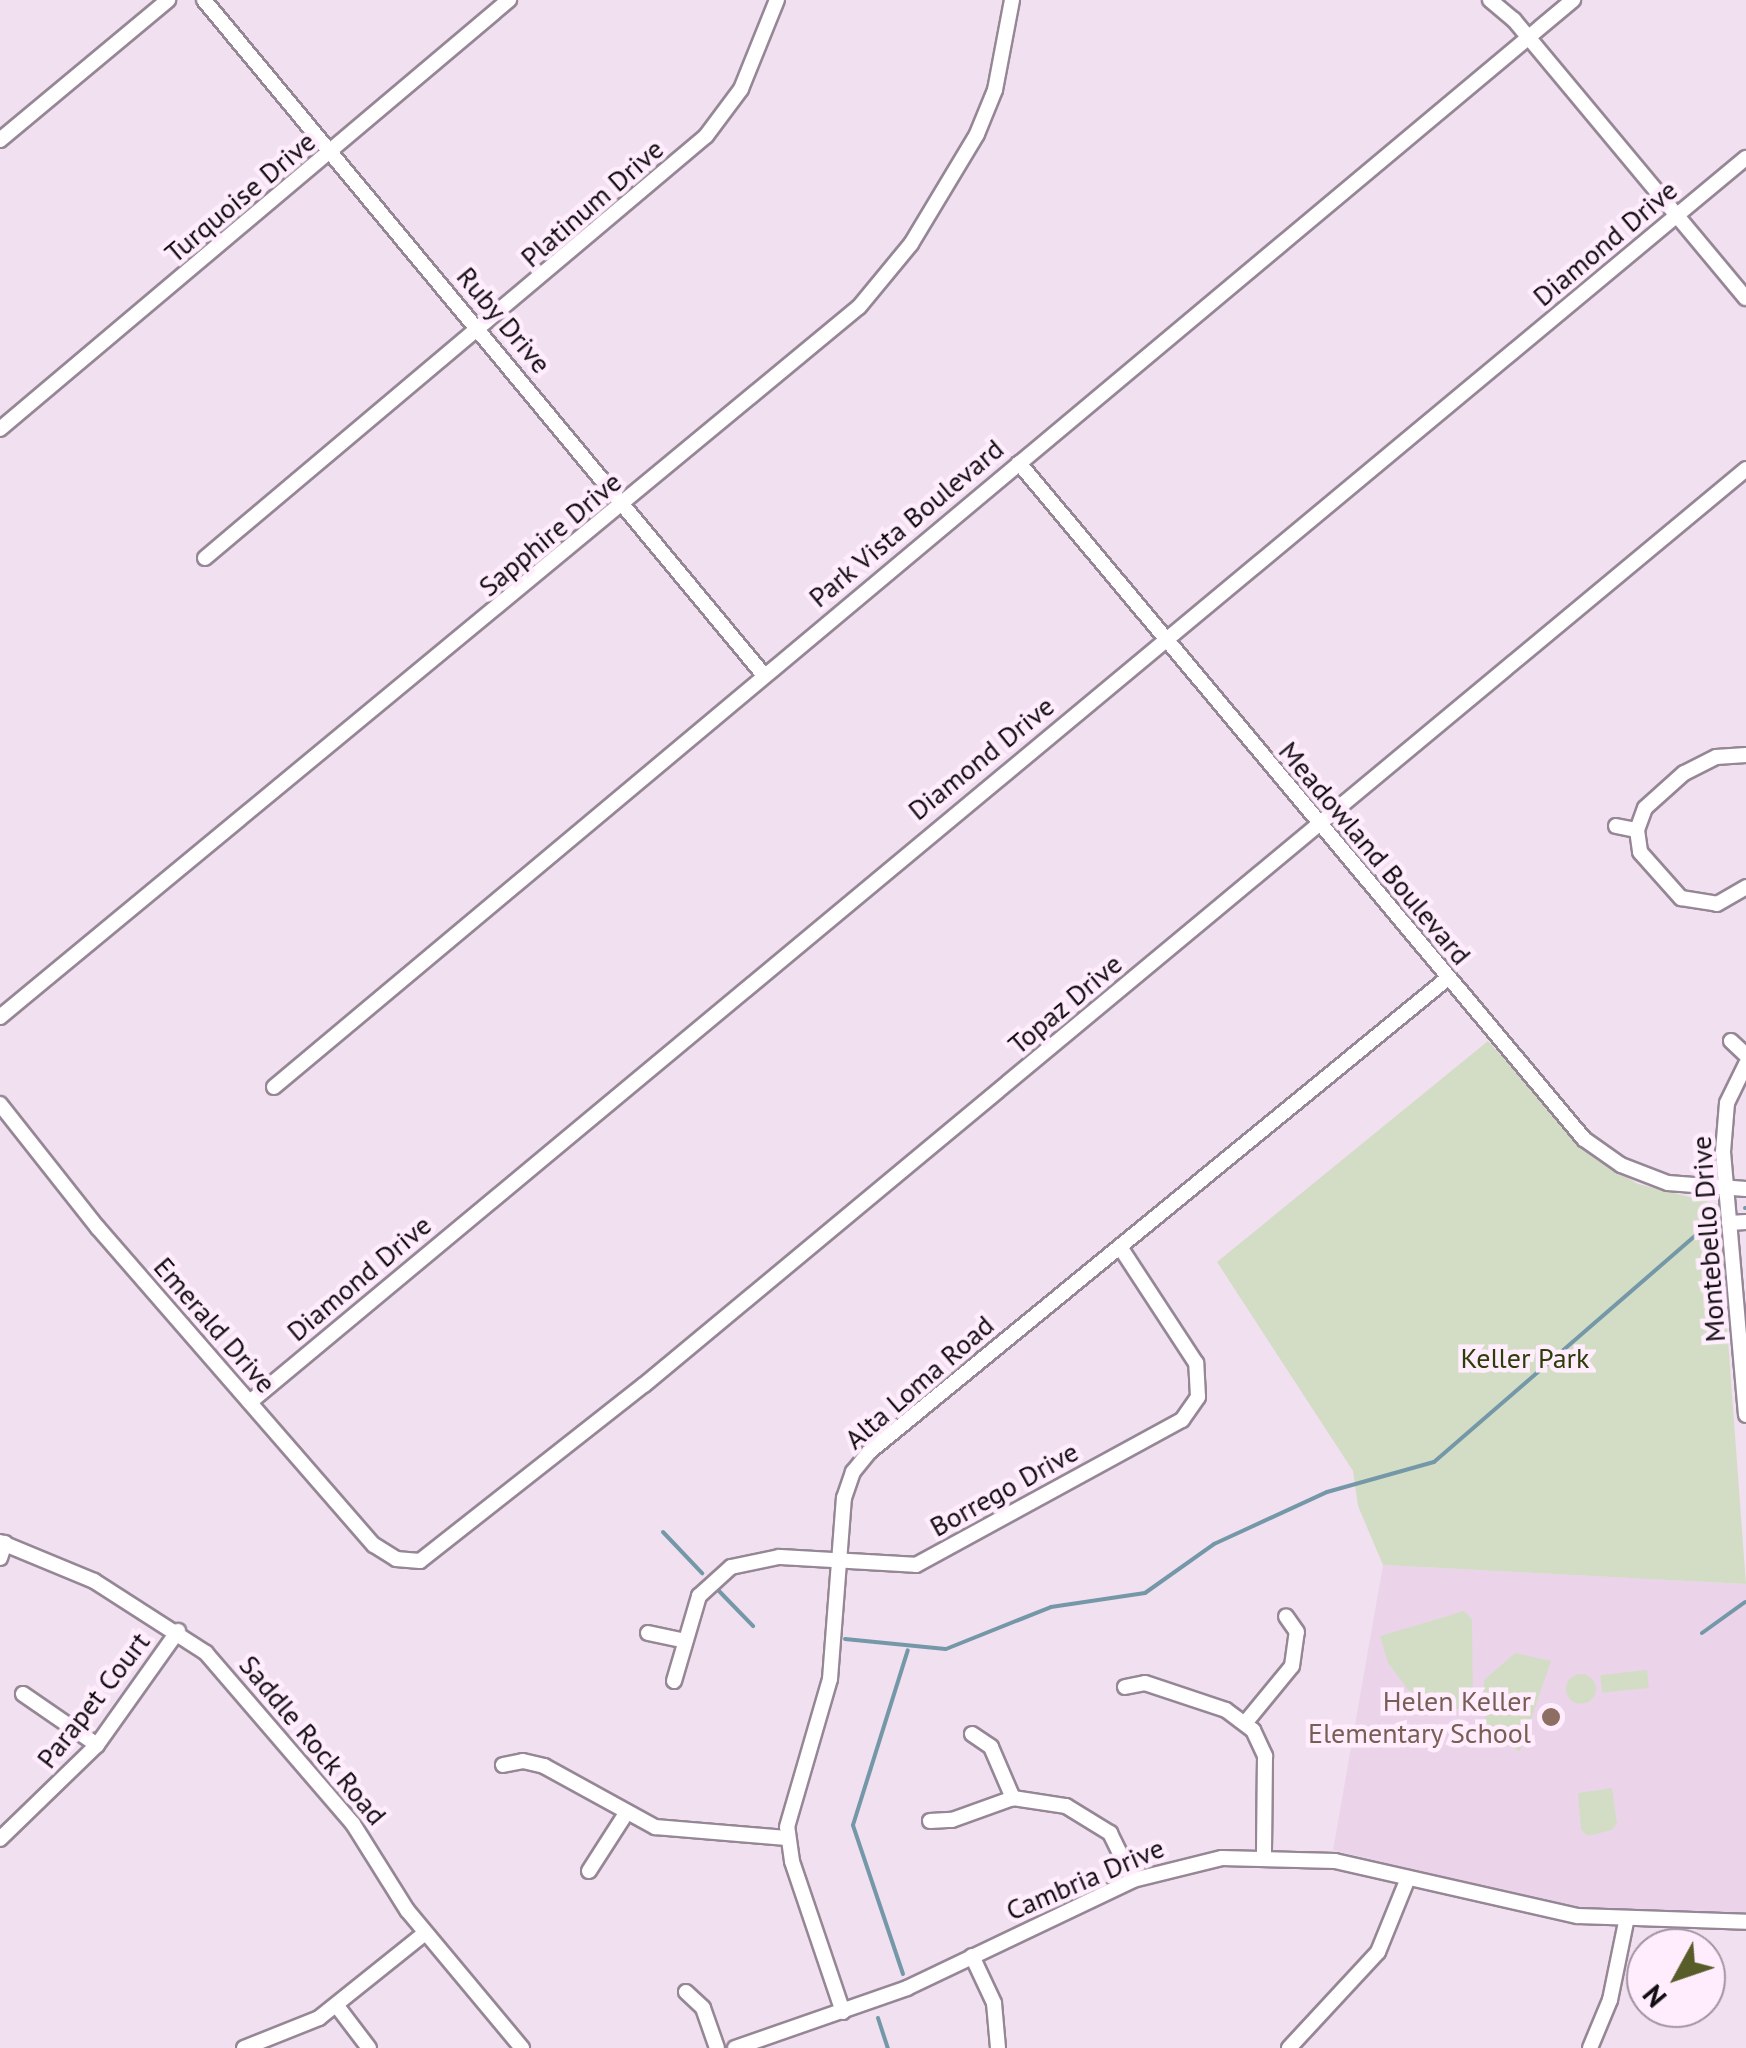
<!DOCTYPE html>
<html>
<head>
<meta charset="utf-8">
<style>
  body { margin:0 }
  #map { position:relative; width:1746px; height:2048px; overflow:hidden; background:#f1e0f0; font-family:"PT Sans",sans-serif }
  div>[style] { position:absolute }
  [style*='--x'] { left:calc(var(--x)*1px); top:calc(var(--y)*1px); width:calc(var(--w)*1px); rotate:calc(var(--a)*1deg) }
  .built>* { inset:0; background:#ebd4ea }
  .green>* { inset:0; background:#d3ddc6; transform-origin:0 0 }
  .round { border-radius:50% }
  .stream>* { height:4px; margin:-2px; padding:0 2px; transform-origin:2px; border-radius:2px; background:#7498a8 }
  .roads { filter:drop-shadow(2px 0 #968796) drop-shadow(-2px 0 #968796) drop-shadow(0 2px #968796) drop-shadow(0 -2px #968796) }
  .minor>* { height:14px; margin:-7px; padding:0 7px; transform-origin:7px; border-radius:7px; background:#fff }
  .dots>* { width:28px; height:28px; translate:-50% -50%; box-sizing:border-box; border:5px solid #ffedfe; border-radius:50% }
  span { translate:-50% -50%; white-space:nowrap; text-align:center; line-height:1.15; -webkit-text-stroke:9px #ffedfe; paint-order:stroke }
  .street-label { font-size:28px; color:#130d12 }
  .park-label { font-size:28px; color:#2d3d08 }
  .education-label { font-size:28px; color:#785e54 }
  .right { translate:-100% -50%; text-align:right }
  .north { position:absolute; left:1626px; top:1928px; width:100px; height:100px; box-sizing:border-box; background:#ffedfe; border:2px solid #a193a0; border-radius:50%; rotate:230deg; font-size:28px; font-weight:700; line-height:40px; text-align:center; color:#130d12 }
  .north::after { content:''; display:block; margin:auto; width:35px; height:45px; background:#585c29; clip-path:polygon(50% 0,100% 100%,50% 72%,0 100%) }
</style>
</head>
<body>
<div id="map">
  <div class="built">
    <div style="clip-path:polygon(1383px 1565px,1746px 1584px,1746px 1914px,1644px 1915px,1549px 1903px,1333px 1850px)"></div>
  </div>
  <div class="green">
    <div style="clip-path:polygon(1488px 1041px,1595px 1159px,1638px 1184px,1718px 1204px,1746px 1584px,1383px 1565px,1358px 1506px,1353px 1471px,1217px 1262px)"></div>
    <div style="clip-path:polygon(1464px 1611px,1472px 1619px,1473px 1707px,1448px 1710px,1408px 1690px,1388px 1663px,1380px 1636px)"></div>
    <div style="clip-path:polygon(1515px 1653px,1551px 1661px,1520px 1751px,1487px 1737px,1484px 1711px,1484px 1680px)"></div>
    <div style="left:1647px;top:1670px;width:18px;height:47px;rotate:84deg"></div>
    <div class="round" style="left:1566px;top:1674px;width:30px;height:30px"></div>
    <div style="clip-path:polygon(1612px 1788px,1617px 1823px,1612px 1830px,1588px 1836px,1581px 1830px,1578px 1793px)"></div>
  </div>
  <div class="stream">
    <div style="--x:1745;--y:1208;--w:1;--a:0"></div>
    <div style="--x:663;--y:1532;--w:57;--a:46.4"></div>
    <div style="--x:719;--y:1591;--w:49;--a:45.8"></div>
    <div style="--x:1702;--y:1633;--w:53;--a:-35.8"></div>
    <div style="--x:845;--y:1639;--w:101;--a:5.7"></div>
    <div style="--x:946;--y:1649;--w:113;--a:-21.8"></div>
    <div style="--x:1051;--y:1607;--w:95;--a:-8.5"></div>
    <div style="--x:1145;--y:1593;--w:85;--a:-35.4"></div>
    <div style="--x:1214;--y:1544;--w:124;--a:-24.7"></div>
    <div style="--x:1327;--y:1492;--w:111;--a:-15.7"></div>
    <div style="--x:1434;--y:1462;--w:371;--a:-40.9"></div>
    <div style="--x:903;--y:1974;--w:157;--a:-108.6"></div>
    <div style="--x:853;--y:1825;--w:183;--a:-72.6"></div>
    <div style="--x:878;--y:2018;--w:32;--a:72"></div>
  </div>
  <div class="roads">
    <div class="minor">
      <div style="--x:204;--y:0;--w:876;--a:50.33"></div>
      <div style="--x:1490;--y:0;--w:31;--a:40"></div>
      <div style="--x:1514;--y:20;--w:362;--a:50.2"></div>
      <div style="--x:0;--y:140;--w:219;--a:-39.8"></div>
      <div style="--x:0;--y:429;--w:666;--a:-40.13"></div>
      <div style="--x:1019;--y:463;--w:881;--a:50.11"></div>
      <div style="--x:1584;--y:1139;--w:45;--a:35.1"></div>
      <div style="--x:1621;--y:1165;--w:50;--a:21"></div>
      <div style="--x:1668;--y:1183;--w:78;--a:4.4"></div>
      <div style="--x:205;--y:558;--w:655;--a:-40.11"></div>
      <div style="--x:706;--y:136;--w:59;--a:-53.3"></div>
      <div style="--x:741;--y:89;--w:96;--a:-68"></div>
      <div style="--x:1746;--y:755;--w:30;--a:176"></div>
      <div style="--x:1716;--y:757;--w:36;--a:153"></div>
      <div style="--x:1684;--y:773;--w:52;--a:138.1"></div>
      <div style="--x:1645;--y:808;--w:23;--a:110"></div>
      <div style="--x:1637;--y:830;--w:22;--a:82"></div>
      <div style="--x:1640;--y:852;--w:62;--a:48.3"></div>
      <div style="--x:1681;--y:898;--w:36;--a:9"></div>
      <div style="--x:1717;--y:904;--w:34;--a:-30"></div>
      <div style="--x:1616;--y:826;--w:21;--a:11"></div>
      <div style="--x:0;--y:1017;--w:1114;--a:-39.58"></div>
      <div style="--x:859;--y:307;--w:82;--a:-50.5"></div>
      <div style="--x:911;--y:244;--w:128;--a:-59"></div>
      <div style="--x:977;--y:134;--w:48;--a:-67.8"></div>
      <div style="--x:995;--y:90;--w:92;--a:-79.3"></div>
      <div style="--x:1731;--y:1041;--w:21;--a:43"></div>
      <div style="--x:1746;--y:1064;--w:43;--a:116"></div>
      <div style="--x:1727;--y:1103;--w:49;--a:94.7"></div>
      <div style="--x:1723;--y:1152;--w:264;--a:85"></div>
      <div style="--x:274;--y:1087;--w:1694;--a:-39.92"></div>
      <div style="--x:0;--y:1104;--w:158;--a:51.7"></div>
      <div style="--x:98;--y:1228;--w:420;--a:49"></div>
      <div style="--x:374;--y:1545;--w:26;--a:32"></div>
      <div style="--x:396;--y:1559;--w:24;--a:5"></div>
      <div style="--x:420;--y:1561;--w:285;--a:-38.2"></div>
      <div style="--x:644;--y:1385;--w:1433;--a:-39.73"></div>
      <div style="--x:1729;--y:1223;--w:17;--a:-3"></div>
      <div style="--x:250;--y:1402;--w:1946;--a:-39.75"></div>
      <div style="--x:0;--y:1542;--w:102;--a:22.5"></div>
      <div style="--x:94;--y:1581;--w:133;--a:32.7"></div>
      <div style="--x:206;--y:1653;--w:225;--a:49.3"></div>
      <div style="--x:353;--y:1824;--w:102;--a:57.9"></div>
      <div style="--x:407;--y:1910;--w:180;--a:50.2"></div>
      <div style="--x:0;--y:1558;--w:16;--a:-72"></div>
      <div style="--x:648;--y:1633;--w:35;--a:12"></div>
      <div style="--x:674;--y:1681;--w:89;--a:-73.6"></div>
      <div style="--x:699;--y:1596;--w:43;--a:-42.2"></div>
      <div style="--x:731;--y:1567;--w:49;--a:-11.8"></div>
      <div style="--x:779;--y:1557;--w:137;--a:3.3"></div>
      <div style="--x:916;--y:1565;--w:303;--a:-28.6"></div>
      <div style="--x:1182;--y:1420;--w:28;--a:-55"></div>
      <div style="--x:1198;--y:1397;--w:34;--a:-93"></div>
      <div style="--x:1196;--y:1363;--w:139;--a:-123.2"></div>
      <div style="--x:1125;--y:1687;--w:20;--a:-11"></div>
      <div style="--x:1145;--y:1683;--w:85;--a:18.4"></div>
      <div style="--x:1226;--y:1710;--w:34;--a:37"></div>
      <div style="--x:1253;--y:1730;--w:29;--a:65"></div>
      <div style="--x:1265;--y:1756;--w:99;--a:90.6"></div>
      <div style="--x:23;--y:1694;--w:90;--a:34.6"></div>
      <div style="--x:1246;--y:1722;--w:72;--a:-50.6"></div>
      <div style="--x:1292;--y:1666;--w:34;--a:-82"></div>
      <div style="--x:1297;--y:1632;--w:19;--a:-125"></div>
      <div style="--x:972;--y:1734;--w:23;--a:34"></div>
      <div style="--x:991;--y:1747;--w:56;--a:66.7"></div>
      <div style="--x:503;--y:1765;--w:20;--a:-11"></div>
      <div style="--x:523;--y:1761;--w:22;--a:13"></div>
      <div style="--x:544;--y:1766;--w:127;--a:28.8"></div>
      <div style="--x:655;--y:1827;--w:132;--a:4.8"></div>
      <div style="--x:930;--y:1821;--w:22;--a:-3"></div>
      <div style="--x:952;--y:1820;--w:65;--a:-19.8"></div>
      <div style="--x:1013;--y:1798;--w:54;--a:8.6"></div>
      <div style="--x:1066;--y:1806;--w:52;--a:31.5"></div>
      <div style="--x:1110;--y:1833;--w:52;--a:63.9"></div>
      <div style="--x:0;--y:1839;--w:135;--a:-44.1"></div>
      <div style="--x:97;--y:1745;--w:140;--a:-54.6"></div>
      <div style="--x:589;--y:1871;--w:67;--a:-57.3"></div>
      <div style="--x:972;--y:1956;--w:52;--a:64.9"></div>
      <div style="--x:994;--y:2003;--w:45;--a:84.9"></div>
      <div style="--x:686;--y:1992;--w:23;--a:43"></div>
      <div style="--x:703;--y:2008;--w:42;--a:70.7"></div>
      <div style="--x:337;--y:2006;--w:53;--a:52.7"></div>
      <div style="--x:843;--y:2012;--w:159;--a:-108.7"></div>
      <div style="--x:792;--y:1861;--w:34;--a:-98"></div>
      <div style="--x:787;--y:1827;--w:154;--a:-73.8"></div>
      <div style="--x:830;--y:1679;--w:182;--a:-85.6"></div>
      <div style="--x:844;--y:1498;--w:28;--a:-71"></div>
      <div style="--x:853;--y:1472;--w:26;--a:-51"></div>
      <div style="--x:869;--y:1452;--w:748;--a:-39.31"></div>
      <div style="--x:244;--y:2048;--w:81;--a:-21.8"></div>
      <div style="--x:319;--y:2018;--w:136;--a:-38.7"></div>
      <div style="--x:735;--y:2048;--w:182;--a:-19.2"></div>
      <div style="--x:907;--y:1988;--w:250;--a:-25.5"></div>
      <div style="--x:1133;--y:1880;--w:92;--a:-13.9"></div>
      <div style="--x:1222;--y:1858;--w:113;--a:1.5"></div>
      <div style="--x:1335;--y:1861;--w:249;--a:12.8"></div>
      <div style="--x:1578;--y:1916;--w:168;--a:2"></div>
      <div style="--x:1289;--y:2048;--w:131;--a:-47.2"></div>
      <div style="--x:1378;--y:1952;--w:80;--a:-67.9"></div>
      <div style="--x:1590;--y:2048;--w:52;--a:-67.4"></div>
      <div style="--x:1610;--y:2000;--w:80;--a:-78.4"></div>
    </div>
  </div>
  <div class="dots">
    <div style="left:1551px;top:1717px;background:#8d6e63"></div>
  </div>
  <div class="street-label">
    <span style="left:240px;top:197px;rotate:-40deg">Turquoise Drive</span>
    <span style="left:592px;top:203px;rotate:-41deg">Platinum Drive</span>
    <span style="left:1605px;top:243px;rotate:-40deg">Diamond Drive</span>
    <span style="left:504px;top:320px;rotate:50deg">Ruby Drive</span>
    <span style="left:906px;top:523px;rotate:-40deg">Park Vista Boulevard</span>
    <span style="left:550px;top:534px;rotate:-40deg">Sapphire Drive</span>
    <span style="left:981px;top:758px;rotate:-39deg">Diamond Drive</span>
    <span style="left:1375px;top:853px;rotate:50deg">Meadowland Boulevard</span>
    <span style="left:1065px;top:1004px;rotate:-40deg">Topaz Drive</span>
    <span style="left:1708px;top:1239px;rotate:-94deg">Montebello Drive</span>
    <span style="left:359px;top:1278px;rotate:-40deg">Diamond Drive</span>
    <span style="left:215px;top:1325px;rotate:49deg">Emerald Drive</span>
    <span style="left:919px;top:1382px;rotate:-41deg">Alta Loma Road</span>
    <span style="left:1004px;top:1489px;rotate:-29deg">Borrego Drive</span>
    <span style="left:93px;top:1700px;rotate:-52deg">Parapet Court</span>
    <span style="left:313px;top:1740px;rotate:50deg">Saddle Rock Road</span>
    <span style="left:1085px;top:1879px;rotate:-23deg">Cambria Drive</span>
  </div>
  <div class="park-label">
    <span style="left:1525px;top:1358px">Keller Park</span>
  </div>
  <div class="education-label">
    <span class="right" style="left:1531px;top:1717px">Helen Keller<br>Elementary School</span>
  </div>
  <div class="north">N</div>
</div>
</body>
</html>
